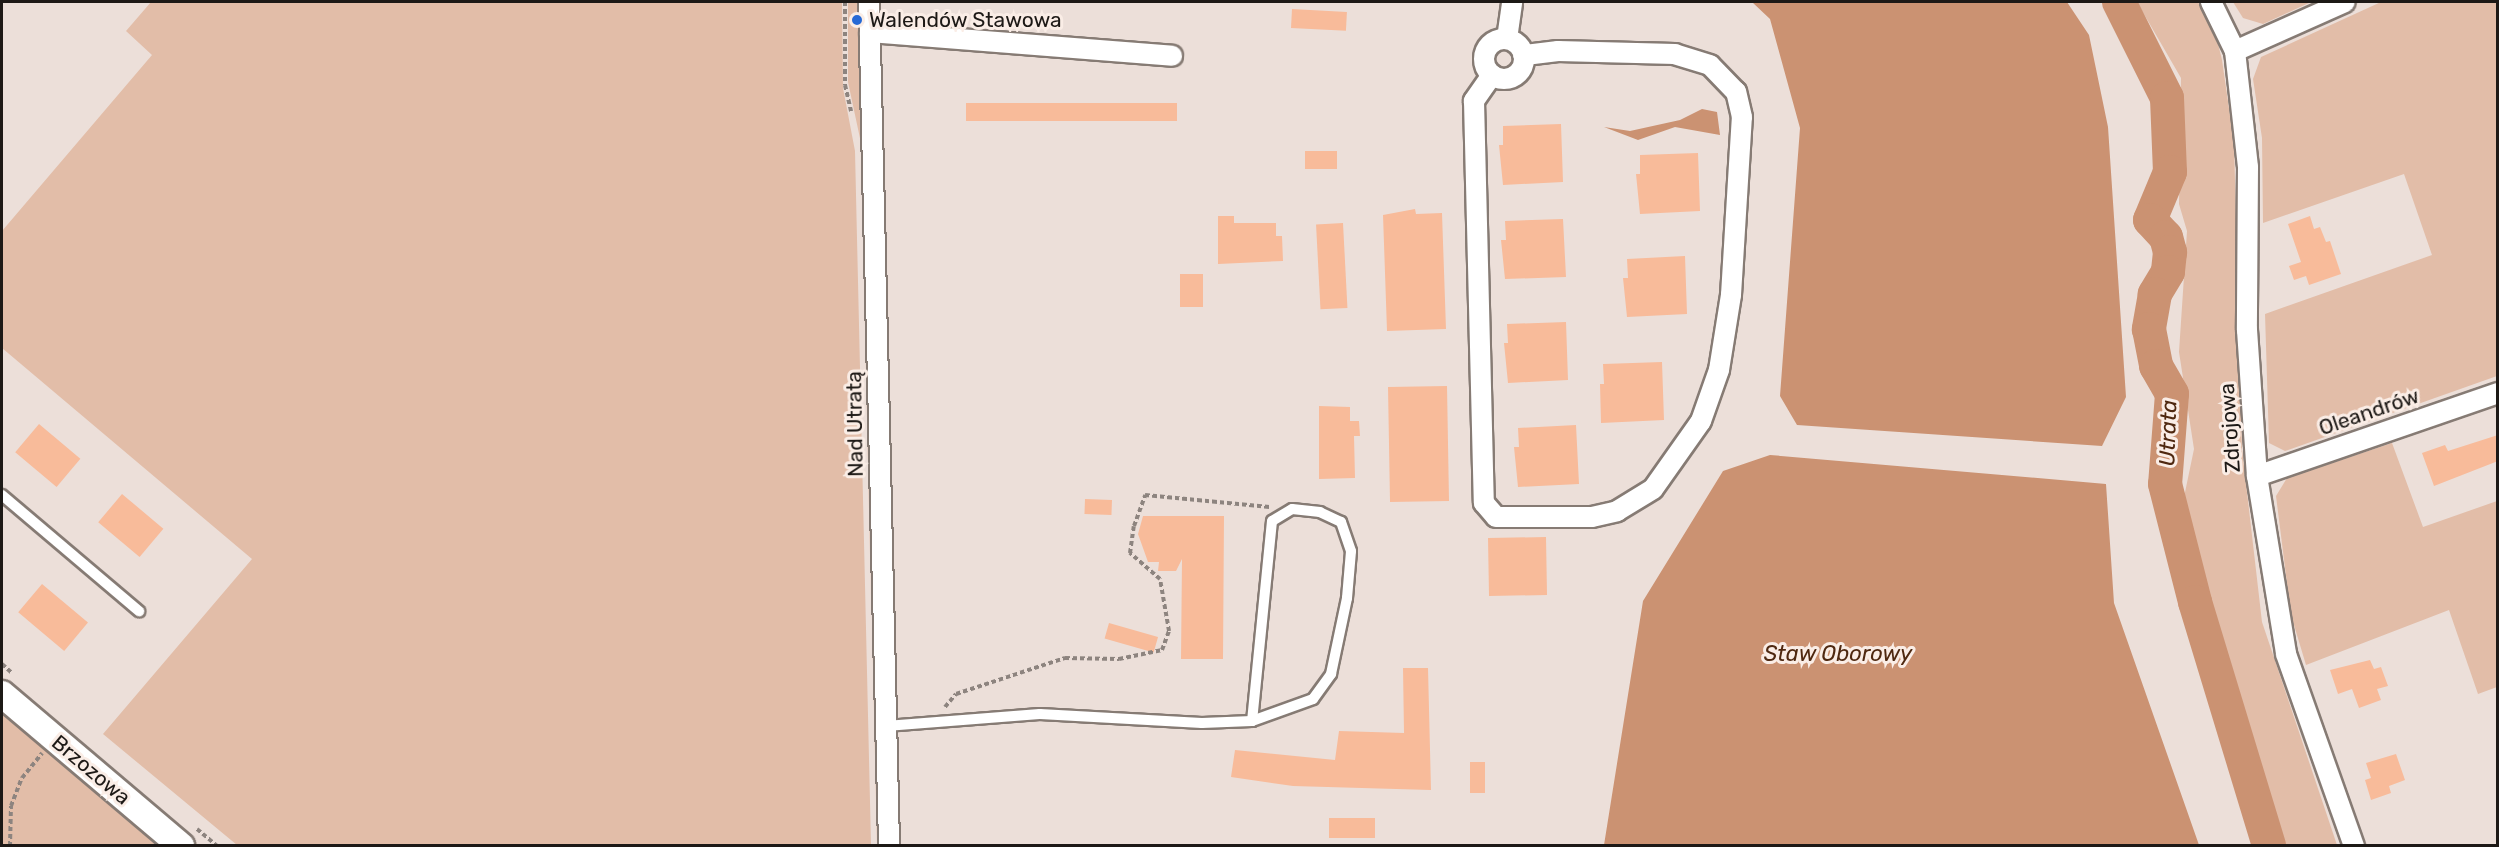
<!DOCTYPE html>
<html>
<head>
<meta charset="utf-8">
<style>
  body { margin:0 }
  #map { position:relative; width:2499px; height:847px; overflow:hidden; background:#ecdfd9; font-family:Rubik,sans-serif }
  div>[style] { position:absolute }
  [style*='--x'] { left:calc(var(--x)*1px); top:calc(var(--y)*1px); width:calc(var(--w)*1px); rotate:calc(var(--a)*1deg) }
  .green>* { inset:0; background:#e2bda8 }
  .water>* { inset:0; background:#cb9272 }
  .river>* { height:34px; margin:-17px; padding:0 17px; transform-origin:17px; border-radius:17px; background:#cb9272 }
  .building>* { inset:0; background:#f8bb9a; transform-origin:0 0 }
  .path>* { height:4px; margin-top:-2px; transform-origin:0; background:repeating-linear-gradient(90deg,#8d847f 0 4.5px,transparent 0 7.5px) }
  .roads { filter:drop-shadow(2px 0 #867b74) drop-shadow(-2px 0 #867b74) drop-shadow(0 2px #867b74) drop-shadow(0 -2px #867b74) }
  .service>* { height:10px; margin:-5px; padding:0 5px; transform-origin:5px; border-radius:5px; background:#fff }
  .minor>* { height:20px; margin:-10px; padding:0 10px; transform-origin:10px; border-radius:10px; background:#fff }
  .minor>.ring { margin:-10px; padding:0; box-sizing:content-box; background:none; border:20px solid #fff; border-radius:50% }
  .tertiary>* { height:26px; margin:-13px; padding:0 13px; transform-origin:13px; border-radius:13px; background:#fff }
  .dots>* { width:16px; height:16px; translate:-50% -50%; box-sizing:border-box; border:3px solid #faede6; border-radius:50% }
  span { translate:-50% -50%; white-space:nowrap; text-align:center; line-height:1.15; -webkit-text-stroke:6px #faede6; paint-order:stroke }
  .poi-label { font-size:21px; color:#1d1916 }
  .left { translate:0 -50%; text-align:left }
  .street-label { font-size:21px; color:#1d1916 }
  .water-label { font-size:22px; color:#4f2810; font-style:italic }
  .frame { position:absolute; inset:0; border:3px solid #1d1916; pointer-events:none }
</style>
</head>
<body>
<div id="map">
  <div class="green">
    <div style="clip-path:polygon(151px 2px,842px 2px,843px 88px,855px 151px,871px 845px,237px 845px,103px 734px,252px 559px,2px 348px,2px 231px,152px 55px,126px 31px)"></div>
    <div style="clip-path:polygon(848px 2px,858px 2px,855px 25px,862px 25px,871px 601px,861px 143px,848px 82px)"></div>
    <div style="clip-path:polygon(2137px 2px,2198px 2px,2215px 31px,2222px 60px,2234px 143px,2242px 449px,2262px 622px,2337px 845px,2280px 845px,2266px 796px,2251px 768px,2245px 727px,2224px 678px,2183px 502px,2194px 449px,2179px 352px,2187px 231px,2179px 204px,2181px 78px)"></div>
    <div style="clip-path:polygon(2233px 2px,2311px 2px,2263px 24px,2243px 18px)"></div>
    <div style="clip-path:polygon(2381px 2px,2497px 2px,2497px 376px,2285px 451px,2269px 443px,2265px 314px,2432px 255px,2404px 174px,2263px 223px,2262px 138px,2253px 79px,2261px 57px)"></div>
    <div style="clip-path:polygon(2392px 443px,2423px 527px,2497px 501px,2497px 687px,2478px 694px,2449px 610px,2306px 665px,2291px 615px,2276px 496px,2287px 478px)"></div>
    <div style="clip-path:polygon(872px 622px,875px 623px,881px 846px,877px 845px)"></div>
    <div style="clip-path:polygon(2px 695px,176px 845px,2px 845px)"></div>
  </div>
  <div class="water">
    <div style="clip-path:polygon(1752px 2px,2067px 2px,2089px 35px,2108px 127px,2126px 397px,2102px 446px,1797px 425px,1780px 396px,1800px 128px,1770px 19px)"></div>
    <div style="clip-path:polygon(1702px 109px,1717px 112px,1720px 135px,1675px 127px,1638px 140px,1604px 127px,1630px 131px,1680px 120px)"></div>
    <div style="clip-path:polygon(1770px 455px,2106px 484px,2114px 603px,2199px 845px,1604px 845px,1643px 601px,1723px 471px)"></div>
  </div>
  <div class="river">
    <div style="--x:2119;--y:2;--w:107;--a:63.4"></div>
    <div style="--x:2167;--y:98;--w:74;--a:87.7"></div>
    <div style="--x:2170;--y:172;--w:52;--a:112.6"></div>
    <div style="--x:2150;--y:220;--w:23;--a:47"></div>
    <div style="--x:2166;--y:237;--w:16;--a:75"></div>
    <div style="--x:2170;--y:252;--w:20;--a:96"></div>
    <div style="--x:2168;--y:272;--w:26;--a:121"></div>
    <div style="--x:2155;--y:294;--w:36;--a:100"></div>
    <div style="--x:2149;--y:329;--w:38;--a:79"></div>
    <div style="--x:2156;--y:366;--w:32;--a:60"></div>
    <div style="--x:2172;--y:394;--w:90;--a:94.4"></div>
    <div style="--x:2165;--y:484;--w:122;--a:75.7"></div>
    <div style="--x:2195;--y:602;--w:255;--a:73.1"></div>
  </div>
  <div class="building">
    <div style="left:1292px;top:9px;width:55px;height:19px;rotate:3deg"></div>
    <div style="left:966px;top:103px;width:211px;height:18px"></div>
    <div style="clip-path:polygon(1561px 124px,1563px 182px,1503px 185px,1499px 145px,1503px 145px,1503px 126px)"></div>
    <div style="left:1305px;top:151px;width:32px;height:18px"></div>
    <div style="clip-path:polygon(1698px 153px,1700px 211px,1640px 214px,1636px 174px,1640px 174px,1640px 155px)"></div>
    <div style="clip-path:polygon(1415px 209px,1416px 214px,1442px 213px,1446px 329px,1387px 331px,1383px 215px)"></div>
    <div style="clip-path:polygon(1218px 216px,1234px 216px,1234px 223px,1276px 223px,1276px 236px,1282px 236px,1283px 261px,1218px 264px)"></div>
    <div style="clip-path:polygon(2310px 216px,2314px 229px,2320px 227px,2326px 242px,2330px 241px,2341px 274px,2309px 285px,2306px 276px,2294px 280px,2289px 266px,2301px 262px,2288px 224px)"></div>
    <div style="clip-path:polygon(1563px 219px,1566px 277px,1505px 279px,1501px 240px,1506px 240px,1505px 221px)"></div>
    <div style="left:1343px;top:223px;width:85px;height:27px;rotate:87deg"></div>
    <div style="clip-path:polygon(1685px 256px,1687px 314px,1627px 317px,1623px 278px,1628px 278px,1627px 259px)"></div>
    <div style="left:1180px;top:274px;width:23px;height:33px"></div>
    <div style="clip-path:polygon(1566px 322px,1568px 380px,1508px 383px,1504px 343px,1508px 343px,1507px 324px)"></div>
    <div style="clip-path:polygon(1662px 362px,1664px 420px,1601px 423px,1600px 384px,1604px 384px,1603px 364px)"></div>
    <div style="left:1447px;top:386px;width:115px;height:59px;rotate:89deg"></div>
    <div style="clip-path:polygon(1319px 406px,1350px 407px,1350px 421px,1359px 421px,1360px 436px,1354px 436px,1355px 478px,1319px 479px)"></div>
    <div style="left:39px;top:424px;width:54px;height:37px;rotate:40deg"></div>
    <div style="clip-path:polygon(1576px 425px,1579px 484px,1518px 487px,1514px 447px,1519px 447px,1518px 428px)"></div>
    <div style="clip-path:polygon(2498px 435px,2498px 461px,2434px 486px,2422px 453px,2445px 445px,2448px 451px)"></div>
    <div style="left:122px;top:494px;width:54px;height:37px;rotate:40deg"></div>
    <div style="left:1085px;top:499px;width:27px;height:15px;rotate:2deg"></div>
    <div style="clip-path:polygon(1143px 516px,1224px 516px,1223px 659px,1181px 659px,1182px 559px,1176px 571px,1158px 571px,1159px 562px,1148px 562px,1138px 534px)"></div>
    <div style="left:1546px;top:537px;width:58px;height:58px;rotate:89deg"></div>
    <div style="left:42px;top:584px;width:60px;height:37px;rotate:40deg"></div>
    <div style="left:1109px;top:623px;width:51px;height:16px;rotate:16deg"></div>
    <div style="clip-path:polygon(2370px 660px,2374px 669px,2381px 667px,2388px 686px,2377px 689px,2381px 700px,2359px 708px,2352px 689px,2338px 694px,2330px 670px)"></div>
    <div style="clip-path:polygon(1403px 668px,1428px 668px,1431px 790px,1293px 786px,1231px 777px,1235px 750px,1335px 760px,1339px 731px,1404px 733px)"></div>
    <div style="clip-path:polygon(2396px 754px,2405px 780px,2389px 786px,2391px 793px,2371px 800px,2365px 780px,2371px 778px,2366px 763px)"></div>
    <div style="left:1470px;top:762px;width:15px;height:31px"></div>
    <div style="left:1329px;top:818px;width:46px;height:20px"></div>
  </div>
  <div class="path">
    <div style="--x:845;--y:2;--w:83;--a:90"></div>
    <div style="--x:845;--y:85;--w:27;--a:77"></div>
    <div style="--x:2;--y:664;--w:13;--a:42"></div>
    <div style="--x:945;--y:707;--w:17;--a:-50"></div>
    <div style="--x:956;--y:694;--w:115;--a:-18.3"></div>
    <div style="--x:1065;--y:658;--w:54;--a:1.1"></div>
    <div style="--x:1119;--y:659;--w:44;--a:-11.8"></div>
    <div style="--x:1162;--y:650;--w:20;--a:-70"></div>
    <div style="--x:1169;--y:631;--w:53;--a:-99.8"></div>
    <div style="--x:1160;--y:579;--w:40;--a:-139"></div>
    <div style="--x:1130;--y:553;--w:27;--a:-82"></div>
    <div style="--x:1134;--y:526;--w:33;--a:-70"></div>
    <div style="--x:1145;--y:495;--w:125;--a:5.5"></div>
    <div style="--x:197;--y:829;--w:26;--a:40"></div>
    <div style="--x:10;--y:846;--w:40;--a:-88.6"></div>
    <div style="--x:11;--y:806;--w:30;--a:-69"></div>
    <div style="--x:22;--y:778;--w:32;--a:-51"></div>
  </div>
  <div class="roads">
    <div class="service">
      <div style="--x:2;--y:495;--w:180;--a:40.3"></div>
      <div style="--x:886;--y:726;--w:154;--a:-4.5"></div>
      <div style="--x:1040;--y:714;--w:162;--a:3.2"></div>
      <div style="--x:1202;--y:723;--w:50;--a:-2.3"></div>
      <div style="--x:1252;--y:721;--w:65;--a:-19.8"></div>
      <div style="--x:1313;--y:699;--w:31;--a:-54"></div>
      <div style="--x:1331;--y:674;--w:78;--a:-78.1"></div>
      <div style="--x:1347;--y:598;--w:47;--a:-85.1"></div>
      <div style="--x:1351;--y:551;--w:31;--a:-109"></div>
      <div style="--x:1341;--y:522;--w:23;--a:-155"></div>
      <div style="--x:1320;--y:512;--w:28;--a:-174"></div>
      <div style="--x:1292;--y:509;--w:23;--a:149"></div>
      <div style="--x:1272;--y:521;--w:201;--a:95.7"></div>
    </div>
    <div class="minor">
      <div style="--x:869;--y:2;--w:844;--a:88.64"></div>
      <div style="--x:2211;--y:2;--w:55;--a:63.9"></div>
      <div style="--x:2235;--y:51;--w:117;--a:83.6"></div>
      <div style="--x:2248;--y:167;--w:163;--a:90.4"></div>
      <div style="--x:2247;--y:330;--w:146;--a:86.1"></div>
      <div style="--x:2257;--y:476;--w:180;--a:80.7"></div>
      <div style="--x:2286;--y:654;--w:204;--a:70.5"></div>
      <div style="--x:870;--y:32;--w:303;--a:4.5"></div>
      <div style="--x:1507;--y:39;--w:37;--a:-82"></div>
      <div class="ring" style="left:1484px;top:39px;width:20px;height:20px"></div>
      <div style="--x:2235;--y:51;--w:120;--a:-24"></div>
      <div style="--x:1492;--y:75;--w:32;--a:125"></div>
      <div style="--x:1474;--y:101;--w:402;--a:88.6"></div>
      <div style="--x:1484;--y:503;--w:18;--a:49"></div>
      <div style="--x:1496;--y:517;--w:96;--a:0"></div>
      <div style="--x:1592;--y:517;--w:26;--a:-13"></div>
      <div style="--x:1617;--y:511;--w:42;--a:-31.4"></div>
      <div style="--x:1653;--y:489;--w:83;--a:-54.8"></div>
      <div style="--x:1701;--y:421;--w:54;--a:-70.6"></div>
      <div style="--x:1719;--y:370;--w:76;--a:-80.9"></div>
      <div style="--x:1731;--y:295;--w:178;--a:-86.5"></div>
      <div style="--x:1742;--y:117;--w:26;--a:-103"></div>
      <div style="--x:1736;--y:92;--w:37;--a:-134"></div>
      <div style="--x:1710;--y:65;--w:37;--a:-163"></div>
      <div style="--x:1675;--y:54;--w:117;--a:-178.5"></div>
      <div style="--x:1558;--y:51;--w:35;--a:173"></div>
      <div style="--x:2257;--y:476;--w:255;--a:-19"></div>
    </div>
    <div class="tertiary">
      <div style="--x:2;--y:694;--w:235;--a:40.3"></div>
    </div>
  </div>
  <div class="dots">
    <div style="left:857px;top:20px;background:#2669d5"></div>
  </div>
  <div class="poi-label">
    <span class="left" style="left:869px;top:20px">Walendów Stawowa</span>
  </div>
  <div class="street-label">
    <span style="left:2369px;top:412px;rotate:-19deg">Oleandrów</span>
    <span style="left:855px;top:424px;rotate:-91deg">Nad Utratą</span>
    <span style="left:2230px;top:428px;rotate:-94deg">Zdrojowa</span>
    <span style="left:91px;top:770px;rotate:40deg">Brzozowa</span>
  </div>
  <div class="water-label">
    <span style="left:2168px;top:433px;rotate:-88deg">Utrata</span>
    <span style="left:1838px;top:654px">Staw Oborowy</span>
  </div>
  <div class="frame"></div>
</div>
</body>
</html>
